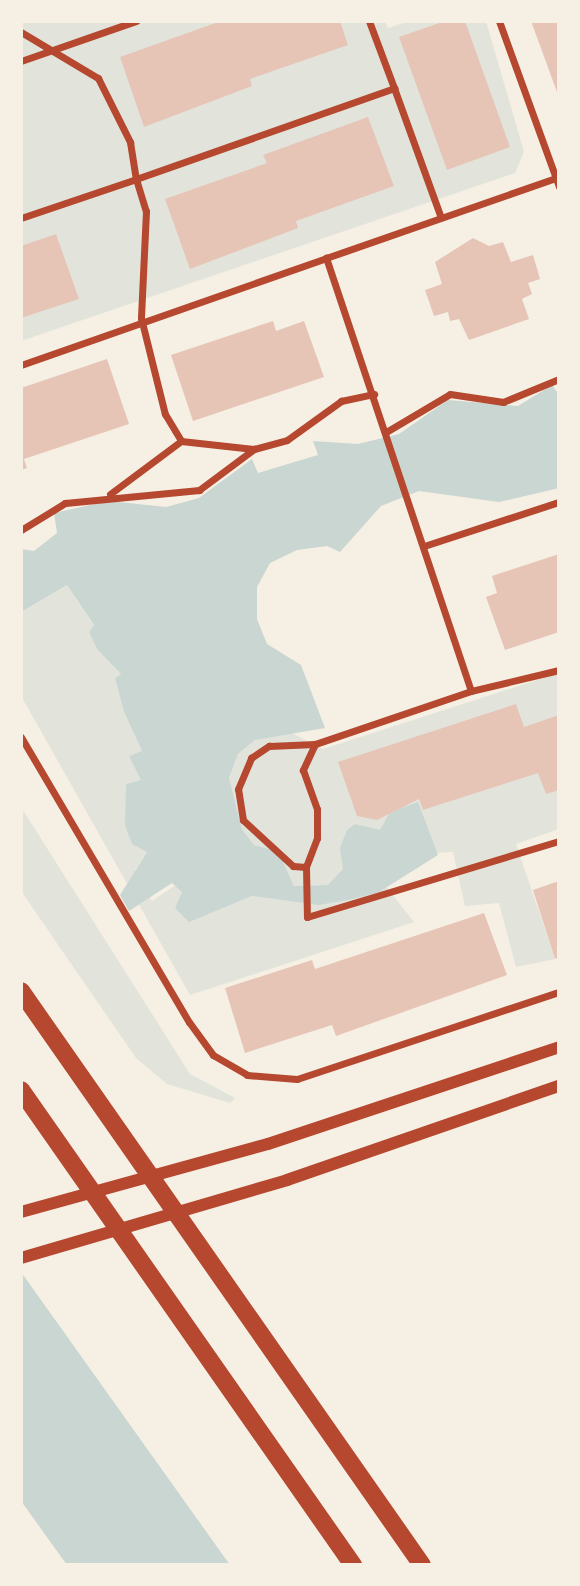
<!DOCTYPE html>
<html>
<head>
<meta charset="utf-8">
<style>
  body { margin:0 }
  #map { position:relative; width:580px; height:1586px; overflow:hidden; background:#f6efe4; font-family:"PT Sans Narrow",sans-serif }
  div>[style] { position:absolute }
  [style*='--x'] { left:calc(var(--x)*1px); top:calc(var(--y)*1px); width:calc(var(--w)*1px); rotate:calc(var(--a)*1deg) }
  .green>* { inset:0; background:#e2e4dc }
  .water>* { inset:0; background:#c9d6d2 }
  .building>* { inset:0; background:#e6c5b7 }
  .minor>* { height:7px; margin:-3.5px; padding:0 3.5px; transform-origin:3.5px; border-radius:3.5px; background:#b5482f }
  .tertiary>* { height:12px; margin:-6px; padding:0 6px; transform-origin:6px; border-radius:6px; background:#b5482f }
  .primary>* { height:18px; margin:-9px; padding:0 9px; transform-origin:9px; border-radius:9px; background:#b5482f }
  span { translate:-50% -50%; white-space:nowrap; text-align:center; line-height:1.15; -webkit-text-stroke:7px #f6efe4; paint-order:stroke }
  .frame { position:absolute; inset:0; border:23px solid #f6efe4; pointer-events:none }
</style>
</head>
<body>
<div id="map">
  <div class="green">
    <div style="clip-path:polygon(21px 21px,385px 21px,388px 28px,409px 21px,486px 21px,524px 152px,515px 173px,21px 341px)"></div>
    <div style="clip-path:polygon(67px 585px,94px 626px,89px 632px,97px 649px,121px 674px,115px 678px,124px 712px,142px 751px,141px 781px,126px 810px,125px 825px,147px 852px,135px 870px,152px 901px,177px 884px,182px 892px,175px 908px,196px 918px,252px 896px,318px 905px,343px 870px,329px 885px,294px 886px,284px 862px,254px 845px,242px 829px,229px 778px,238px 754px,255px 740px,288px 731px,323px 749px,559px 673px,559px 829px,516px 844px,555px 959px,516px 967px,499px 903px,465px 906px,453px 852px,362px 856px,414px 922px,190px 995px,21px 696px,21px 612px)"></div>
    <div style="clip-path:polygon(21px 807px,190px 1074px,235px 1098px,230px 1103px,167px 1084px,136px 1058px,21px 891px)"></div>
  </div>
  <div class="water">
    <div style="clip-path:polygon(552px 385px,559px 395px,559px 488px,499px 502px,419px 491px,381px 506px,340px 552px,327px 546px,297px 550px,270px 563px,257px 587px,257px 619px,267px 644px,301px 665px,325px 728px,255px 740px,238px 754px,229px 778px,242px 829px,254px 845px,279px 852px,294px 886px,328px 885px,343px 869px,340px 848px,347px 830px,355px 824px,380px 830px,390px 812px,418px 802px,438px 855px,379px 892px,348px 900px,318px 905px,252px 896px,189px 922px,175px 908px,182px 892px,172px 883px,129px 911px,120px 895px,147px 852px,132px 844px,125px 825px,126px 784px,141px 780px,129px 756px,142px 751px,124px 712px,115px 678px,121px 674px,97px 649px,89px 632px,94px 625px,67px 585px,21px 612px,21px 549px,34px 551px,57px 533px,54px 513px,109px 501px,166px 507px,199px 498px,252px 459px,258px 473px,318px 455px,313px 441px,358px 444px,399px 434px,448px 400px,518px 406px)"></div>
    <div style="clip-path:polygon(21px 1272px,230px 1565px,67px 1565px,21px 1501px)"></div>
  </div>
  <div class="building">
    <div style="clip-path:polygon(221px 21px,340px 21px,348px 45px,250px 79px,252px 86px,144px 127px,120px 57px)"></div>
    <div style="clip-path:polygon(445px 21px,465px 21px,510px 147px,447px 170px,399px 37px)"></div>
    <div style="clip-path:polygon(531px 21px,559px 21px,559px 91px,557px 92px)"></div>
    <div style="clip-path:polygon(368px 117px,394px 186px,296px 221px,298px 228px,190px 269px,165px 199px,267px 163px,263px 155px)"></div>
    <div style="clip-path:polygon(56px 234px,79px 299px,21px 318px,21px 246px)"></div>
    <div style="clip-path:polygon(473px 238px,489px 246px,503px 242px,511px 262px,533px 255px,540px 279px,528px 283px,532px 294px,522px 299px,529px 319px,469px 340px,459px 319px,450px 321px,448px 312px,434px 316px,425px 290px,442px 284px,435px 262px)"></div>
    <div style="clip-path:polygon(273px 321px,276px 331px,304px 321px,324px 377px,193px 421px,171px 355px)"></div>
    <div style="clip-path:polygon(107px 359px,129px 424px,24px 459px,27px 468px,21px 470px,21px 388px)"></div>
    <div style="clip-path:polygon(559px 554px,559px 632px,505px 650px,486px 597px,497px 593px,492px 576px)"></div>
    <div style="clip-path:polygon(516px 704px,524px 727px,559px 715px,559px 790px,546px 794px,538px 773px,423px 810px,419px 799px,377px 820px,357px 816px,338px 762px)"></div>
    <div style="clip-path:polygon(559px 881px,559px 957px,555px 959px,533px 890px)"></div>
    <div style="clip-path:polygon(484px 913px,507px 975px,336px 1036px,332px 1025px,245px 1053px,225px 988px,312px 960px,315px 969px)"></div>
  </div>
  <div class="minor">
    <div style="--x:369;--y:21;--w:72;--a:69.5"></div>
    <div style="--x:499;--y:21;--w:177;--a:70.1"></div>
    <div style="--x:21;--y:32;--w:90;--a:30.9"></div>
    <div style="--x:98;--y:78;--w:72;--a:63.4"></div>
    <div style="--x:130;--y:142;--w:37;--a:81"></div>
    <div style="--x:136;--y:179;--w:274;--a:-19.4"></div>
    <div style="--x:394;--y:88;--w:138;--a:70.1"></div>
    <div style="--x:21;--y:61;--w:122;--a:-19.2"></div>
    <div style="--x:21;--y:218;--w:121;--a:-18.7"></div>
    <div style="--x:136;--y:179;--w:34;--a:73"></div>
    <div style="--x:146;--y:211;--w:107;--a:92.7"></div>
    <div style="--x:141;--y:318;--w:99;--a:76"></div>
    <div style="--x:165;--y:414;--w:31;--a:59"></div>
    <div style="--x:181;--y:441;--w:73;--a:6.3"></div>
    <div style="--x:21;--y:365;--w:323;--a:-19.3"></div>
    <div style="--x:386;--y:432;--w:74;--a:-30.7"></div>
    <div style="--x:450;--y:394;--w:54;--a:8.6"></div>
    <div style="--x:503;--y:402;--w:61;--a:-22.3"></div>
    <div style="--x:110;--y:494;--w:89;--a:-36.7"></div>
    <div style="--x:21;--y:530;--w:52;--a:-31.5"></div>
    <div style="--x:65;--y:503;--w:135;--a:-5.5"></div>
    <div style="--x:199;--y:490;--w:69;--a:-36.7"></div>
    <div style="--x:254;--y:449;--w:34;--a:-15"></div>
    <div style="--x:287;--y:440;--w:67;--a:-35.8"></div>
    <div style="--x:341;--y:401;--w:34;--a:-12"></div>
    <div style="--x:424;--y:546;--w:142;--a:-18.1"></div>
    <div style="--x:559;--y:670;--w:90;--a:166.6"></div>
    <div style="--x:471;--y:691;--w:165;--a:161.2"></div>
    <div style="--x:315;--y:744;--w:29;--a:115"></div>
    <div style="--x:303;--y:770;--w:41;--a:70.3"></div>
    <div style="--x:317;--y:809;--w:29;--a:90"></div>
    <div style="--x:317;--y:838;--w:31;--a:111"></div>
    <div style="--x:306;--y:867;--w:50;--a:88.9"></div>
    <div style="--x:307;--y:917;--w:263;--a:-16.8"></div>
    <div style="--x:471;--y:691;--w:457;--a:-108.5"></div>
    <div style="--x:326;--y:258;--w:247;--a:-19.2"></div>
    <div style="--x:21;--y:737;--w:331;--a:59.5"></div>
    <div style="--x:189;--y:1022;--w:41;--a:54"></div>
    <div style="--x:213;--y:1055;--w:39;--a:30"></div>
    <div style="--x:247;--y:1075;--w:50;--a:4.6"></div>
    <div style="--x:297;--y:1079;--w:276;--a:-18.4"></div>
    <div style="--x:306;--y:867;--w:13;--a:-176"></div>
    <div style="--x:293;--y:866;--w:68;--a:-137.4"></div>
    <div style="--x:243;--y:820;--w:31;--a:-99"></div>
    <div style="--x:238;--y:789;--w:34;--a:-67"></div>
    <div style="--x:251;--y:758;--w:22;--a:-34"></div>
    <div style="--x:269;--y:746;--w:46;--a:-2.5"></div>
  </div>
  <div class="tertiary">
    <div style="--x:21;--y:1212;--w:256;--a:-15.4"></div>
    <div style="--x:268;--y:1144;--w:307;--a:-18.4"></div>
    <div style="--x:21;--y:1258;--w:277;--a:-16.3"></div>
    <div style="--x:287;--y:1180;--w:288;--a:-19.1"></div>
  </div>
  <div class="primary">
    <div style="--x:21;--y:991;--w:700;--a:55.06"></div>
    <div style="--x:21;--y:1090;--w:580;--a:55.05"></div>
  </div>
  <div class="frame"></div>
</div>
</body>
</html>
